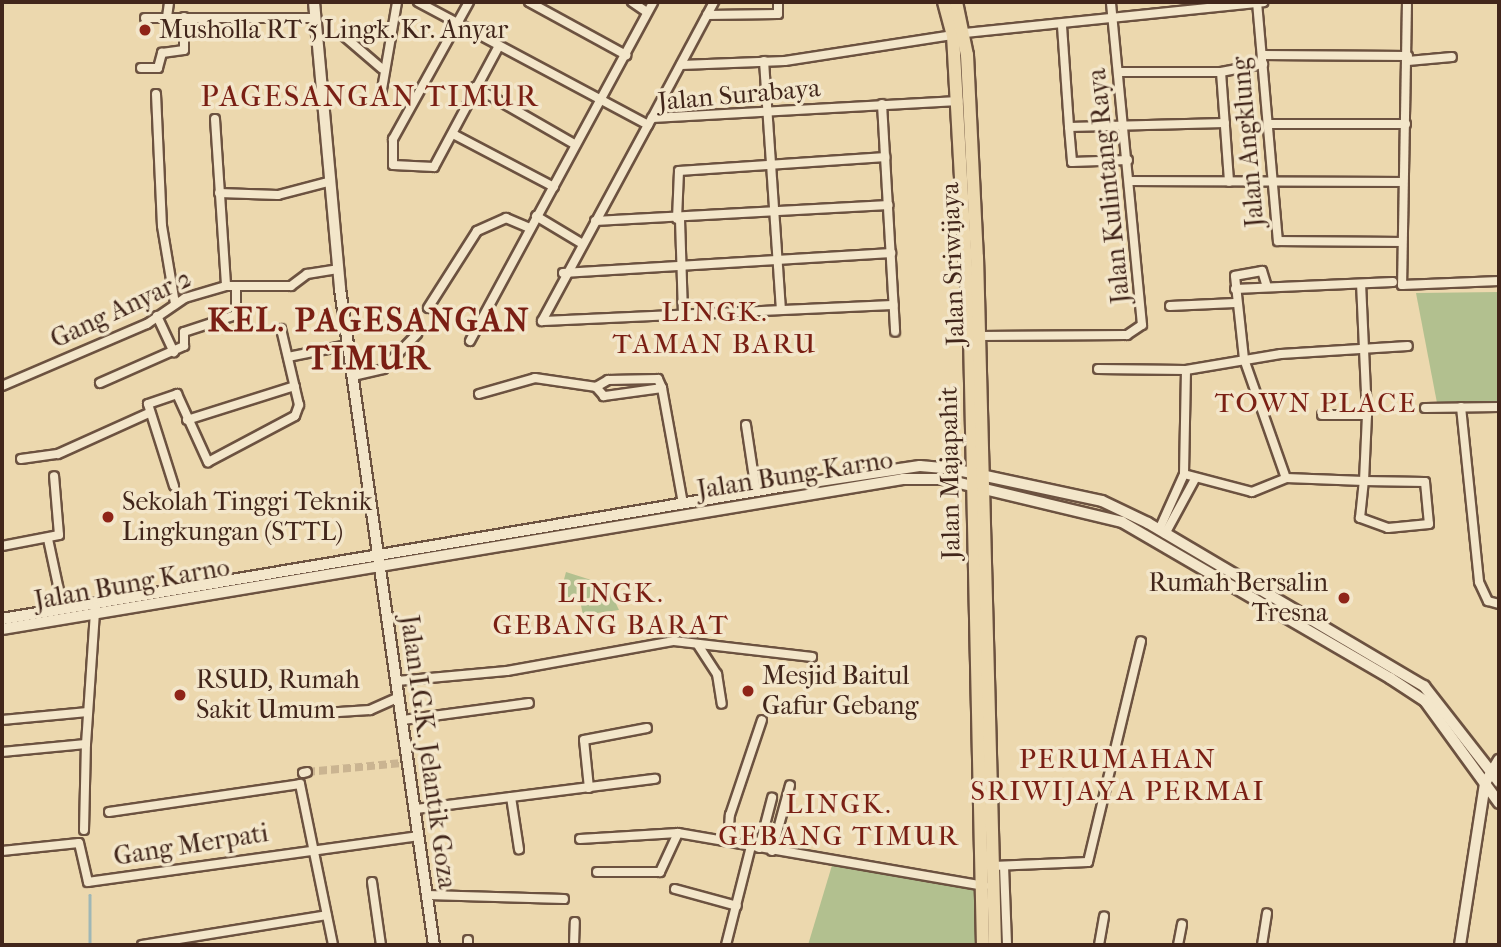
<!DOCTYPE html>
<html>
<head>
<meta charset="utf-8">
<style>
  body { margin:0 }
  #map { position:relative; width:1501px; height:947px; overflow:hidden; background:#ecd8ae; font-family:"IM FELL French Canon",serif }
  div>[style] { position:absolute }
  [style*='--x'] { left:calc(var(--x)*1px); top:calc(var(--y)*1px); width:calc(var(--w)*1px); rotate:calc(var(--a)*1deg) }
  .green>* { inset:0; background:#b2c08f }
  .stream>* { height:2.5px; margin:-1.25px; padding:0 1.25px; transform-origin:1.25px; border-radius:1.25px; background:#9fb7b6 }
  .minor-tunnel>* { height:8px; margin-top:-4px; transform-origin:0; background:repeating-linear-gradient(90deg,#cab491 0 8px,transparent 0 12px) }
  .roads { filter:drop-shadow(2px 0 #6c5240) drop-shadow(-2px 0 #6c5240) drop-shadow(0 2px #6c5240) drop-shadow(0 -2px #6c5240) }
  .minor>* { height:8px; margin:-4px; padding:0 4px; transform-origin:4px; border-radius:4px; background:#f3e6ca }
  .tertiary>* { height:10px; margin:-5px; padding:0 5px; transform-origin:5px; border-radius:5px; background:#f3e6ca }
  .secondary>* { height:10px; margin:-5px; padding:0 5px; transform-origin:5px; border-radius:5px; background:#f3e6ca }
  .primary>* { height:12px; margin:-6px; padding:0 6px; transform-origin:6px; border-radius:6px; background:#ecd8ae }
  .dots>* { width:19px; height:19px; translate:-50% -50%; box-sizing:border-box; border:4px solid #f3e6ca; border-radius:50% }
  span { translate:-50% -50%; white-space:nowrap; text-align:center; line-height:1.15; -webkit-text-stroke:7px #f3e6ca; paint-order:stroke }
  .poi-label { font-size:26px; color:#42261b }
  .left { translate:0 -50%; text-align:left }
  .right { translate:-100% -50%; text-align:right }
  .street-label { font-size:26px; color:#42261b }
  .neighbourhood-label { font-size:28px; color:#7a1f14; letter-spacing:2px }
  .quarter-label { font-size:30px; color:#7a1f14; letter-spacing:2px }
  .district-label { font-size:33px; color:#7a1f14; font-weight:700; letter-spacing:2px }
  .frame { position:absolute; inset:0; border:4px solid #42261b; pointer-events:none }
</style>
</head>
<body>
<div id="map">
  <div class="green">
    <div style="clip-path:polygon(1499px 292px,1499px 404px,1437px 403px,1416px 293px)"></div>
    <div style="clip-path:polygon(566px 572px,607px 585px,619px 610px,583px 615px,579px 596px,559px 598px)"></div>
    <div style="clip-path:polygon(833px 862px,977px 887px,977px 945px,808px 945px)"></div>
  </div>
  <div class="stream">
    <div style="--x:90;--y:895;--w:50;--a:90"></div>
  </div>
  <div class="minor-tunnel">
    <div style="--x:307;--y:772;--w:95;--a:-5.4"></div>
  </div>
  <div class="roads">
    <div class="minor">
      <div style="--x:418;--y:2;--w:261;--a:28.1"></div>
      <div style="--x:648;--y:125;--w:8;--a:-60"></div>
      <div style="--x:652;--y:118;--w:307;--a:-3.2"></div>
      <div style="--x:469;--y:2;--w:157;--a:119"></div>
      <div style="--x:393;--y:139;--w:26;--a:90"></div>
      <div style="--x:393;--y:165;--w:41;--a:2.8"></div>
      <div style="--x:434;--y:167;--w:137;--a:-61.8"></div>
      <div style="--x:529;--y:2;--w:111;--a:28.7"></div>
      <div style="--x:632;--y:2;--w:18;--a:34"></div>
      <div style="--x:1257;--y:2;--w:240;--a:85"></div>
      <div style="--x:1278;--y:241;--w:122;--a:0.5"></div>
      <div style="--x:1407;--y:2;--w:283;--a:91"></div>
      <div style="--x:1402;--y:285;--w:97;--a:-2.4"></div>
      <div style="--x:707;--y:15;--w:71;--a:-0.8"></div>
      <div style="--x:778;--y:14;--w:12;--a:-90"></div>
      <div style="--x:167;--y:17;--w:15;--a:-82"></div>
      <div style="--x:145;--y:18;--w:170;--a:0"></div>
      <div style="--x:1062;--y:26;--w:101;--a:86"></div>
      <div style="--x:1069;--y:127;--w:156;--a:-1.5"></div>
      <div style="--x:345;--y:37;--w:48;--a:40.7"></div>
      <div style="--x:1262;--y:55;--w:146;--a:0.4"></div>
      <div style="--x:764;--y:61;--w:248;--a:86.1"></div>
      <div style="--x:1408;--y:61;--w:44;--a:-5.2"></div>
      <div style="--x:681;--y:65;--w:104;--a:-2.2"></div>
      <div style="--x:785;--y:61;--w:182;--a:-8.8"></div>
      <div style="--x:965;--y:33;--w:300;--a:-5.9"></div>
      <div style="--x:141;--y:68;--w:17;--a:0"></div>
      <div style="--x:158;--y:68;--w:16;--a:-75"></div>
      <div style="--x:162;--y:53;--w:22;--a:-8"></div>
      <div style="--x:184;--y:50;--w:33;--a:-90"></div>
      <div style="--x:1119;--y:72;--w:102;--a:0"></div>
      <div style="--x:1221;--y:72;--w:43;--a:-10.8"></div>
      <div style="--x:1221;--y:72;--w:110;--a:85.8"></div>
      <div style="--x:475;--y:87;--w:116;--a:29.9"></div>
      <div style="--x:156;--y:94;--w:132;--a:87.4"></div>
      <div style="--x:162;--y:226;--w:79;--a:80.5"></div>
      <div style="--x:381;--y:95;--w:94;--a:-80.2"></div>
      <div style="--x:882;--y:104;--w:228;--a:86.7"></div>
      <div style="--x:652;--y:118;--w:132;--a:-61.9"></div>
      <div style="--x:215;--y:119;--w:167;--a:86.2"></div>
      <div style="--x:1268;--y:124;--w:138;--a:0"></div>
      <div style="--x:648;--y:125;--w:223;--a:118.4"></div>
      <div style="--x:542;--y:321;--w:352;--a:-2.6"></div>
      <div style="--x:1069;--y:127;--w:35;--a:85"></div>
      <div style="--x:1072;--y:162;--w:56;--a:-2"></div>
      <div style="--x:453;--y:134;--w:114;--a:27.7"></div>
      <div style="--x:1130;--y:181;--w:273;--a:0.2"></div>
      <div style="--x:219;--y:193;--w:59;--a:1.9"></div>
      <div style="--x:278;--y:195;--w:52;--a:-14.6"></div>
      <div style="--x:536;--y:216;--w:52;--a:31"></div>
      <div style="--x:677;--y:219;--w:48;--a:-87.6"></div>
      <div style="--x:679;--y:171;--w:207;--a:-3.9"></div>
      <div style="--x:680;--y:219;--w:93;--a:88.2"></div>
      <div style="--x:595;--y:221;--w:294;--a:-3.1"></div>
      <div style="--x:563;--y:273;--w:329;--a:-3.5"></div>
      <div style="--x:1267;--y:287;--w:17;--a:-107"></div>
      <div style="--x:1262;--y:271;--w:27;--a:170"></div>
      <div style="--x:1235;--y:276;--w:83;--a:83.8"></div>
      <div style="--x:1244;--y:359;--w:126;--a:70.6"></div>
      <div style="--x:1235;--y:289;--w:158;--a:-2.5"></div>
      <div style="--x:1170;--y:306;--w:65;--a:-2.6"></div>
      <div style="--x:428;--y:308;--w:91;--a:-57.5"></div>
      <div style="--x:477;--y:231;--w:32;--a:-24"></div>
      <div style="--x:506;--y:218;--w:25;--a:23"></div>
      <div style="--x:157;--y:316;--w:40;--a:65"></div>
      <div style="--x:979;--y:336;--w:148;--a:-0.4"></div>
      <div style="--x:1127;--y:335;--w:18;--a:-34"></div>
      <div style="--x:1142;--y:325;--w:324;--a:-95.5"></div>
      <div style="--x:470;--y:341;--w:385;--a:-61.6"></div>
      <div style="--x:288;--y:357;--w:61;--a:-11.3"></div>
      <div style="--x:1098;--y:369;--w:88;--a:0.7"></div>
      <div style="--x:1186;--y:370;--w:96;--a:-9.6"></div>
      <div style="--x:1281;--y:354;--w:127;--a:-3.6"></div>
      <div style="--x:353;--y:376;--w:31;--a:-13"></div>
      <div style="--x:383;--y:369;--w:49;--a:-45.8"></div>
      <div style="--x:100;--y:383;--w:92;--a:-23.8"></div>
      <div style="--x:184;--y:346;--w:14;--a:-90"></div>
      <div style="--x:184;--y:332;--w:55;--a:-18.1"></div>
      <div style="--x:236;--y:315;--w:27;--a:-90"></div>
      <div style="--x:2;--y:386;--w:158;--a:-23.2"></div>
      <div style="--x:147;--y:324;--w:46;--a:-34.4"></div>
      <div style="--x:185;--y:298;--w:43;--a:-16.3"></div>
      <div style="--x:226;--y:286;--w:65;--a:0"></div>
      <div style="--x:291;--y:286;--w:20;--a:-37"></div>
      <div style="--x:307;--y:274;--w:31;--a:-9"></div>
      <div style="--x:662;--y:388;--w:59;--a:172.1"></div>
      <div style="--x:604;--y:396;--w:12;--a:-132"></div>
      <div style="--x:596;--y:387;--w:14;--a:-30"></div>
      <div style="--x:608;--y:380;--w:50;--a:-1.1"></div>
      <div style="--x:658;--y:379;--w:10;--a:66"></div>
      <div style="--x:662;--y:388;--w:118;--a:79.7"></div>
      <div style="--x:479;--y:394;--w:58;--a:-15.9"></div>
      <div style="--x:535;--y:378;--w:62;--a:8.4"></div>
      <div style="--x:1461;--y:407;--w:176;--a:84.1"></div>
      <div style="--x:1479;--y:582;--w:21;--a:65"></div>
      <div style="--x:1488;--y:601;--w:11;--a:15"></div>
      <div style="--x:1425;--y:408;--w:74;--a:-0.8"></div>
      <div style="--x:1322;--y:415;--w:45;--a:0"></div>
      <div style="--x:187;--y:420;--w:113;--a:-17.5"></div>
      <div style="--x:746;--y:425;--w:67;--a:81.4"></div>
      <div style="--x:21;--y:459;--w:37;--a:-8"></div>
      <div style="--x:58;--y:454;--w:100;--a:-24.3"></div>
      <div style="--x:1184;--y:474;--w:70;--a:14.8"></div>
      <div style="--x:1252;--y:492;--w:37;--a:-22"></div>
      <div style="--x:1286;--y:478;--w:78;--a:2.2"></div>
      <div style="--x:1364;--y:481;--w:61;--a:0.9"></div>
      <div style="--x:1425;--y:482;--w:42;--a:84.6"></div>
      <div style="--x:1429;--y:524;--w:41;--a:174.4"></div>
      <div style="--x:1388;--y:528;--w:30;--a:-160"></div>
      <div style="--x:1360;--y:518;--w:37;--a:-84"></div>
      <div style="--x:1364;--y:481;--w:66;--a:-87.4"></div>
      <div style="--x:1367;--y:415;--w:130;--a:-92.6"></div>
      <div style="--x:174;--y:486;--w:86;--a:-107.6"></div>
      <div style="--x:148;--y:404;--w:31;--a:-19"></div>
      <div style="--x:177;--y:394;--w:75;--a:65.5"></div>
      <div style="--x:208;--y:462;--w:98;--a:-27.9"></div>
      <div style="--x:295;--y:416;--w:12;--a:-70"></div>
      <div style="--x:299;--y:405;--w:78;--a:-103.3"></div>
      <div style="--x:1159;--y:530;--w:61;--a:-65.9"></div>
      <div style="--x:1184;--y:474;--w:104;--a:-88.9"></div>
      <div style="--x:1165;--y:534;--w:63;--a:-61.4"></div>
      <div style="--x:48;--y:539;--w:72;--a:77.9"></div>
      <div style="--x:2;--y:546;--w:58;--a:-10.9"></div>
      <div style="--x:59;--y:535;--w:59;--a:-94.8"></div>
      <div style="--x:698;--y:645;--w:35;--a:57"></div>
      <div style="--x:717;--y:674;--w:30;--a:81"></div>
      <div style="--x:397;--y:681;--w:110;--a:-5.2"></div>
      <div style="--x:507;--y:671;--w:170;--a:-10.2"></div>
      <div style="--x:674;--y:641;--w:139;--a:6.6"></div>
      <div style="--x:292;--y:715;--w:78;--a:-3.7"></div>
      <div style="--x:370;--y:710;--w:32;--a:-24"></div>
      <div style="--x:2;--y:720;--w:86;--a:-5.3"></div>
      <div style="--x:403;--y:720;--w:127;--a:-7.7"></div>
      <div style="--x:2;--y:752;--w:84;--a:-5.4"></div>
      <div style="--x:86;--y:744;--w:133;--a:-86.1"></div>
      <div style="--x:303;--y:773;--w:4;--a:-14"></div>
      <div style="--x:589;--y:788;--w:48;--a:-95.9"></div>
      <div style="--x:584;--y:740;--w:64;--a:-10.8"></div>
      <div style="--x:511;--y:797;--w:53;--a:81.3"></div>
      <div style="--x:416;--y:809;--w:241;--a:-7.2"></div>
      <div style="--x:109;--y:812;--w:193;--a:-8.3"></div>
      <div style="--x:300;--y:784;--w:164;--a:78.4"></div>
      <div style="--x:84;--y:830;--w:86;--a:-88.7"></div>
      <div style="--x:580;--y:839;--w:98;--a:-3.5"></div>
      <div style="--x:728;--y:841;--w:26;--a:-86"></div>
      <div style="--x:730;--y:815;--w:100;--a:-71.4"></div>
      <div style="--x:759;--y:848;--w:52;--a:-75.4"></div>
      <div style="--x:2;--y:851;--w:77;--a:-5.9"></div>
      <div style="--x:79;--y:843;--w:40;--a:77"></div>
      <div style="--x:88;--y:882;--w:334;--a:-7.9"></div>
      <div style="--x:772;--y:851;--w:68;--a:-74.7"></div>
      <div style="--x:993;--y:866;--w:95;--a:-2.4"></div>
      <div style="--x:1088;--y:862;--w:227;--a:-76.5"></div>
      <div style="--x:1004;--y:866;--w:79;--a:87.8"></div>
      <div style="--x:597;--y:872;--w:63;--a:0"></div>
      <div style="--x:660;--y:872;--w:43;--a:-65.2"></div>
      <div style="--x:678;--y:833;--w:311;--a:9.8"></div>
      <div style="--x:372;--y:882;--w:64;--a:81.9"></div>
      <div style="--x:675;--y:889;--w:64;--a:15.3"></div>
      <div style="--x:427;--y:895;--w:137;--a:1.7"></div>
      <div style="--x:468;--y:940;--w:5;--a:90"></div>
      <div style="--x:142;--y:945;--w:187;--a:-9.2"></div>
      <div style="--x:574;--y:945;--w:23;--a:-88"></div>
      <div style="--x:726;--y:945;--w:102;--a:-75.8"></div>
      <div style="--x:1099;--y:945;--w:29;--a:-80"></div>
      <div style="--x:1178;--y:945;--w:21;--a:-79"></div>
      <div style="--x:1262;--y:945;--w:32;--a:-81"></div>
    </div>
    <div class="tertiary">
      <div style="--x:314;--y:2;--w:288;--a:84.8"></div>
      <div style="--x:340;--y:289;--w:663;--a:81.85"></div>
      <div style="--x:1460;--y:945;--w:164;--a:-81.2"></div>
      <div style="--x:1485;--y:783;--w:27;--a:-59"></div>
    </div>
    <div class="secondary">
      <div style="--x:2;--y:619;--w:795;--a:-9.63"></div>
      <div style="--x:786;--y:486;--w:135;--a:-8.5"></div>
      <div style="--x:920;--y:466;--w:33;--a:5"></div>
      <div style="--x:953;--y:469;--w:152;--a:12.1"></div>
      <div style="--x:1102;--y:501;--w:51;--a:25.6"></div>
      <div style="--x:1148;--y:523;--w:321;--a:30.6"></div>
      <div style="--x:1424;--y:686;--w:122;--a:52"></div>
      <div style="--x:2;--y:629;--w:913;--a:-9.45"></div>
      <div style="--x:903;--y:479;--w:40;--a:0"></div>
      <div style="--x:943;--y:479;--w:184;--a:13.5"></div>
      <div style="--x:1122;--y:522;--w:310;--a:30.2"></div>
      <div style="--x:1390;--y:678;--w:42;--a:33.3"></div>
      <div style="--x:1425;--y:701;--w:126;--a:54"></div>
    </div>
    <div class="primary">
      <div style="--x:944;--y:2;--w:34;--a:75"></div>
      <div style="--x:953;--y:35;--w:301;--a:86.8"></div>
      <div style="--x:970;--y:336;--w:609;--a:88.78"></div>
      <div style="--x:956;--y:2;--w:54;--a:78.3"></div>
      <div style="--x:967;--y:55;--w:202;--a:87.2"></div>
      <div style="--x:977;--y:257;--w:688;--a:88.5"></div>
    </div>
  </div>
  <div class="dots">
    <div style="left:145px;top:30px;background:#8f2418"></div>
    <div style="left:108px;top:517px;background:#8f2418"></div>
    <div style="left:1344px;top:598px;background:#8f2418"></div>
    <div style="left:748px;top:691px;background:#8f2418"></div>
    <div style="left:180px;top:695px;background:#8f2418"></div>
  </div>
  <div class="poi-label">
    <span class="left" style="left:159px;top:30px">Musholla RT 5 Lingk. Kr. Anyar</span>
    <span class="left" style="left:122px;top:517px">Sekolah Tinggi Teknik<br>Lingkungan (STTL)</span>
    <span class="right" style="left:1328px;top:598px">Rumah Bersalin<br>Tresna</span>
    <span class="left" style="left:762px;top:691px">Mesjid Baitul<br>Gafur Gebang</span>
    <span class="left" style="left:196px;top:695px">RSUD, Rumah<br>Sakit Umum</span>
  </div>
  <div class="street-label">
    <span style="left:739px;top:95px;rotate:-5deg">Jalan Surabaya</span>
    <span style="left:1248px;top:142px;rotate:-95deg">Jalan Angklung</span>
    <span style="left:1109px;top:186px;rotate:-96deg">Jalan Kulintang Raya</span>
    <span style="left:953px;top:264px;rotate:-92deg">Jalan Sriwijaya</span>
    <span style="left:121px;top:309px;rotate:-25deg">Gang Anyar 2</span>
    <span style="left:950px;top:473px;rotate:-91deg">Jalan Majapahit</span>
    <span style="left:795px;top:475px;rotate:-9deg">Jalan Bung Karno</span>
    <span style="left:132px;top:584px;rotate:-10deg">Jalan Bung Karno</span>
    <span style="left:428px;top:752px;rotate:82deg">Jalan I.G.K. Jelantik Goza</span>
    <span style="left:191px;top:845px;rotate:-9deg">Gang Merpati</span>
  </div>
  <div class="neighbourhood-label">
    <span style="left:715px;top:328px">LINGK.<br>TAMAN BARU</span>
    <span style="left:1316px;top:403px">TOWN PLACE</span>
    <span style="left:611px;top:609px">LINGK.<br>GEBANG BARAT</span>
    <span style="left:1118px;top:775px">PERUMAHAN<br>SRIWIJAYA PERMAI</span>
    <span style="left:839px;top:820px">LINGK.<br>GEBANG TIMUR</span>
  </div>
  <div class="quarter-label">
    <span style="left:370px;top:97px">PAGESANGAN TIMUR</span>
  </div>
  <div class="district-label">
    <span style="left:369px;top:340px">KEL. PAGESANGAN<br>TIMUR</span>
  </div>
  <div class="frame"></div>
</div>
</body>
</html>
